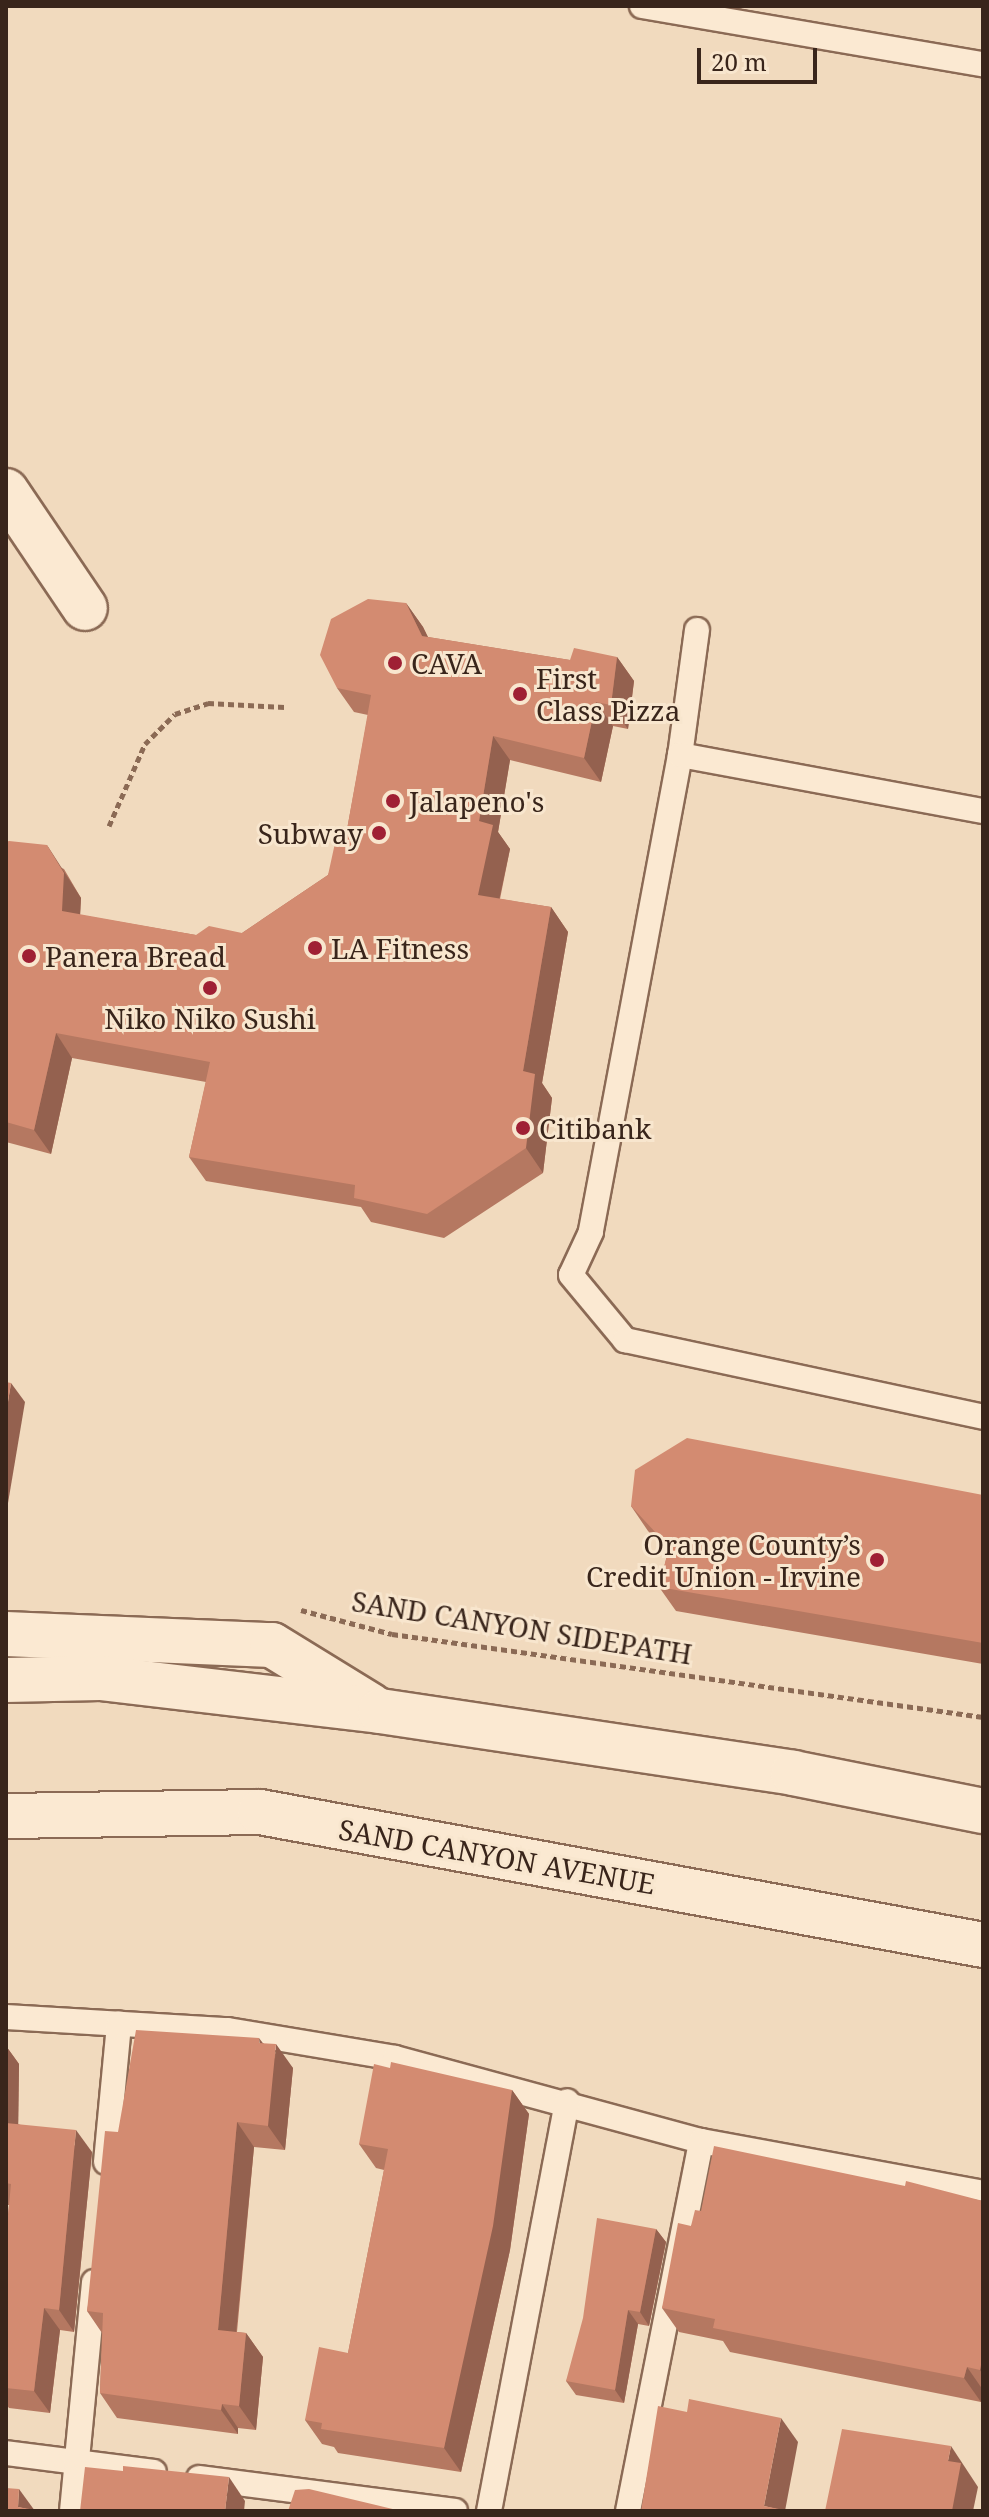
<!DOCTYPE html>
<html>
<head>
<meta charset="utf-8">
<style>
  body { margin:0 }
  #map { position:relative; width:989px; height:2517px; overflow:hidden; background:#f1dabe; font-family:"Noto Serif",serif }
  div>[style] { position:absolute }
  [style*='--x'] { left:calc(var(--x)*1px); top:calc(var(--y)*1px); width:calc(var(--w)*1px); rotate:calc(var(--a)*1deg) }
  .path>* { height:5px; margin-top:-2.5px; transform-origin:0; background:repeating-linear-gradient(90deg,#8b6a55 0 6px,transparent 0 10px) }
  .roads { filter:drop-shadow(2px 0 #8b6a55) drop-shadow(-2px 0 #8b6a55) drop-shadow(0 2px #8b6a55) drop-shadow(0 -2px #8b6a55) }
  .lane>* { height:24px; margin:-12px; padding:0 12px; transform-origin:12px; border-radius:12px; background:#fbe9d2 }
  .street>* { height:44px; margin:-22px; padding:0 22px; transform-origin:22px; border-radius:22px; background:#fbe9d2 }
  .secondary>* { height:44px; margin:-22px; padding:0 22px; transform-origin:22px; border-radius:22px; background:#fbe9d2 }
  .wall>* { inset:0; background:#b57861 }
  .shaded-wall>* { inset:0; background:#94614f }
  .building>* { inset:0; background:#d38b71 }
  .dots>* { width:22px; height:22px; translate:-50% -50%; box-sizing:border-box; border:4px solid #f8e6ce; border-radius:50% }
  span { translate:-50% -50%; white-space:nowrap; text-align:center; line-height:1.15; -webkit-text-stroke:6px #f8e6ce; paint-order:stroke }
  .poi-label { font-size:28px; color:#39251b }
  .left { translate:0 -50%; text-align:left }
  .right { translate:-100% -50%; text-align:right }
  .street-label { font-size:28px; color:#39251b }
  .frame { position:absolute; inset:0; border:8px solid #39251b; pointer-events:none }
  .scale { position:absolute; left:697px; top:48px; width:120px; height:36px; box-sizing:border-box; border:4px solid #39251b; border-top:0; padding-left:10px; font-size:24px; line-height:28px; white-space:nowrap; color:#39251b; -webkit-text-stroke:6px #f8e6ce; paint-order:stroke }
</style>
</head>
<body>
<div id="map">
  <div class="path">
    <div style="--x:109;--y:826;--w:90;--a:-66.3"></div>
    <div style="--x:145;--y:744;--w:42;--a:-45"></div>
    <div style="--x:175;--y:714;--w:35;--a:-18"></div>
    <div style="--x:208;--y:703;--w:77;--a:3"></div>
    <div style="--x:301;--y:1610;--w:94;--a:14.8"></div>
    <div style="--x:392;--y:1634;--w:597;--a:7.99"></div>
  </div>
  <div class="roads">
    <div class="lane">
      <div style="--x:642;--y:6;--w:346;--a:9.7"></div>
      <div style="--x:697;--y:630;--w:126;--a:97.7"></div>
      <div style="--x:680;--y:755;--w:485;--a:100.6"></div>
      <div style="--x:591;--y:1232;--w:47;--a:114.9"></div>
      <div style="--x:571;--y:1275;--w:85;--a:50.3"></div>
      <div style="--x:625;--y:1340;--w:366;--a:12.1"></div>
      <div style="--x:680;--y:755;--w:308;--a:10.5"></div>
      <div style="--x:6;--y:2017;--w:222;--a:3.4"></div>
      <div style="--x:228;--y:2030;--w:169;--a:9.5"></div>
      <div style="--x:395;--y:2058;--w:317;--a:15.2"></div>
      <div style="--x:701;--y:2141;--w:287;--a:10.4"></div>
      <div style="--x:106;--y:2162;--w:139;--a:-84.6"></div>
      <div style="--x:6;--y:2453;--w:149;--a:7.3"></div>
      <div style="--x:199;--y:2478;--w:258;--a:7.3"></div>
      <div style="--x:72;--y:2511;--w:230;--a:-84.5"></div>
      <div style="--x:489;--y:2511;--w:417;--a:-79.2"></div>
      <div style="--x:628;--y:2511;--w:377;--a:-78.8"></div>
    </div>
    <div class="street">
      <div style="--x:6;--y:491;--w:141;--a:56"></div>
    </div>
    <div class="secondary">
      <div style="--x:6;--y:1634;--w:266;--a:2.4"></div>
      <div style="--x:272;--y:1645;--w:116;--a:31.6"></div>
      <div style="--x:6;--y:1680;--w:94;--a:-1.2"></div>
      <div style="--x:100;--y:1678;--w:282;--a:6.7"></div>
      <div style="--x:380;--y:1711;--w:418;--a:8.5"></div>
      <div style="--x:793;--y:1773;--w:194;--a:11.3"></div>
      <div style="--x:6;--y:1816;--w:254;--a:-0.9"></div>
      <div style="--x:260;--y:1812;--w:735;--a:10.42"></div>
    </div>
  </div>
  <div class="wall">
    <div style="clip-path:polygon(406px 603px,423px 627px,428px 637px,570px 660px,617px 657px,634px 681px,628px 729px,613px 726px,601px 782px,510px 760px,498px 832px,510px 849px,500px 899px,551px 907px,568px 932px,542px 1083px,552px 1098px,543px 1173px,444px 1238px,371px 1222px,361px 1207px,206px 1181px,189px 1157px,206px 1082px,72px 1058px,51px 1154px,6px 1142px,6px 842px,64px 869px,81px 898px,80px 915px,196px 935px,242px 933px,328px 875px,346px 835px,368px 715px,354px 712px,337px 688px)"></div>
    <div style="clip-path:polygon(983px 1495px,983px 1664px,676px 1611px,659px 1587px,668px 1552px,648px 1531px,631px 1506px)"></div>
    <div style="clip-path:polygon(263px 2043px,293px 2068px,285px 2150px,254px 2147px,237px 2332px,246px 2333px,263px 2357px,256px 2430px,238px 2428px,238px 2434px,117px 2418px,100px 2393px,102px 2333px,87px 2311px,118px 2132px)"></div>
    <div style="clip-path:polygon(6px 2046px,19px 2064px,18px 2124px,92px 2152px,74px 2332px,60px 2330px,50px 2413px,9px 2408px,6px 2404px,6px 2237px,9px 2205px,6px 2205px)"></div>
    <div style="clip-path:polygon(512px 2090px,529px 2114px,510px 2250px,461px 2472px,338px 2453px,334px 2447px,322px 2444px,305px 2420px,348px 2353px,384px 2170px,376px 2168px,359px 2144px)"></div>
    <div style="clip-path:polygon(905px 2186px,983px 2201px,983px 2393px,981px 2402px,730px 2352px,723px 2341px,679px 2332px,662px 2308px,691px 2226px,701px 2211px)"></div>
    <div style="clip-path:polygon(656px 2229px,666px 2242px,649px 2326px,638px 2324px,624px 2403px,576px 2395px,566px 2381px)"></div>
  </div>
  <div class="shaded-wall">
    <div style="clip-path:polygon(406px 603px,423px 627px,439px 660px,422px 636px)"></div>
    <div style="clip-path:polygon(617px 657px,634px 681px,628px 729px,611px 705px)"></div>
    <div style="clip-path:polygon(596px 702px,613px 726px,601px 782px,584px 758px)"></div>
    <div style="clip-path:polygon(493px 736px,510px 760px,498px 832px,510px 849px,495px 919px,478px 895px,479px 821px)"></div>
    <div style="clip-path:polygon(47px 845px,81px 898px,79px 936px,62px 911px)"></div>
    <div style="clip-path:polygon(551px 907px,568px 932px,542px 1083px,552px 1098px,543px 1173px,526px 1148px,523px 1071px)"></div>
    <div style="clip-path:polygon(56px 1033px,72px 1058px,51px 1154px,34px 1130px)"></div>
    <div style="clip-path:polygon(11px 1383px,25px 1402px,6px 1515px,6px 1414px)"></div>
    <div style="clip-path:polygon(259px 2038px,275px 2059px,276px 2044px,293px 2068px,285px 2150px,268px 2126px)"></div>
    <div style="clip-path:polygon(6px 2046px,19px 2064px,18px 2144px,6px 2128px)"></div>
    <div style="clip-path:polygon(512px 2090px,529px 2114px,510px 2250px,461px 2472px,444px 2448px)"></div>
    <div style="clip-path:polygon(237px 2122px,254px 2147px,234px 2354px,218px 2330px)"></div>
    <div style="clip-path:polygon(76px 2130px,92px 2152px,74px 2332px,59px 2310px)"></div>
    <div style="clip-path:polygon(656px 2229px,666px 2242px,649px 2326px,640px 2312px)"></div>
    <div style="clip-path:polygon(44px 2308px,60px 2330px,50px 2413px,34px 2391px)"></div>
    <div style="clip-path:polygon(628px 2310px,638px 2324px,624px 2403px,615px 2390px)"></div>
    <div style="clip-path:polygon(246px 2333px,263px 2357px,256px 2430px,239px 2406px)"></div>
    <div style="clip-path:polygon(983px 2354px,983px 2375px,980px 2370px)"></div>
    <div style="clip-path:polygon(967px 2367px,983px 2390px,981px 2402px,964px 2378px)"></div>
    <div style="clip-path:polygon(222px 2404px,238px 2428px,238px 2434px,221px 2410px)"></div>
    <div style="clip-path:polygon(781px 2418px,798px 2442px,785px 2511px,764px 2506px)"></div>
    <div style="clip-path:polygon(951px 2446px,978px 2487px,973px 2511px,952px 2511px,948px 2461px)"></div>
    <div style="clip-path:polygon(229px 2477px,245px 2501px,244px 2511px,225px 2511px)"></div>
    <div style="clip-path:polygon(19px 2489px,35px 2511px,18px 2507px)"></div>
  </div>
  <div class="building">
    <div style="clip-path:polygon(368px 599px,406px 603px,422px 636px,570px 660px,574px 648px,617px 657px,611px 705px,596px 702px,584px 758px,493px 736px,479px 821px,493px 825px,478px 895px,551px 907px,523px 1071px,535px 1074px,526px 1148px,427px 1214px,354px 1198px,355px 1185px,189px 1157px,210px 1062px,56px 1033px,34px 1130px,6px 1122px,6px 842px,9px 841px,47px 845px,64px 873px,62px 911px,196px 935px,209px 926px,242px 933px,328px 875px,337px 834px,346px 835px,371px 695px,337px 688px,320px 655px,331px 619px)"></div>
    <div style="clip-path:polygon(6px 1382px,11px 1383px,6px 1414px)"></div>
    <div style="clip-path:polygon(687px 1438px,983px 1495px,983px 1643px,659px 1587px,669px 1547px,631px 1506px,635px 1470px)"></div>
    <div style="clip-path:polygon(136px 2030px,259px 2038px,259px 2043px,276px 2044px,268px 2126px,237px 2122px,218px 2330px,246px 2333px,239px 2406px,222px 2404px,221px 2410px,100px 2393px,103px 2313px,87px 2311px,105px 2131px,118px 2132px)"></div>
    <div style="clip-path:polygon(391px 2062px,512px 2090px,493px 2226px,444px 2448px,321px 2429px,322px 2423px,305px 2420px,319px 2347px,348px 2353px,388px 2149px,359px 2144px,374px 2064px,390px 2068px)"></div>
    <div style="clip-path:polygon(6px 2123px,76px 2130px,59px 2310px,44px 2308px,34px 2391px,6px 2388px,6px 2237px,11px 2184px,6px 2183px)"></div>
    <div style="clip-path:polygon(714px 2146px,905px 2186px,906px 2181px,983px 2201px,983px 2354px,980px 2370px,967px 2367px,964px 2378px,713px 2328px,715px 2319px,662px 2308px,678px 2223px,691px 2226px,695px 2210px,701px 2211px)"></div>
    <div style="clip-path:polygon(597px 2218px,656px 2229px,640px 2312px,628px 2310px,615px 2390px,566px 2381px,583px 2318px)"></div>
    <div style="clip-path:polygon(689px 2399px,781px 2418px,764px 2506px,789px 2511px,641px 2511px,658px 2406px,687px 2412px)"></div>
    <div style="clip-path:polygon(842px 2429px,951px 2446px,948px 2461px,961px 2463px,952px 2511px,825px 2511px)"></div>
    <div style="clip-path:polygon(123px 2466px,229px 2477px,225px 2511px,80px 2511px,85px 2467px,123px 2471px)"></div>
    <div style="clip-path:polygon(6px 2488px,19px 2489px,18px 2507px,41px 2511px,6px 2511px)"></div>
    <div style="clip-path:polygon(309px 2489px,401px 2511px,288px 2511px,295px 2490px)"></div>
  </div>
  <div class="dots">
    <div style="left:395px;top:663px;background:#9f2034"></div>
    <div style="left:520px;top:694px;background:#9f2034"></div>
    <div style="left:393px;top:801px;background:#9f2034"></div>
    <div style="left:379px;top:833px;background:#9f2034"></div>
    <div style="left:315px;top:948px;background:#9f2034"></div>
    <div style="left:29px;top:956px;background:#9f2034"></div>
    <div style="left:210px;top:988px;background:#9f2034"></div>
    <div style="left:523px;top:1128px;background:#9f2034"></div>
    <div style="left:877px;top:1560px;background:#9f2034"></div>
  </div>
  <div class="poi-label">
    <span class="left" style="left:411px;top:663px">CAVA</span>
    <span class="left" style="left:536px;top:694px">First<br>Class Pizza</span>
    <span class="left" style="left:409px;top:801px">Jalapeno's</span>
    <span class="right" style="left:363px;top:833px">Subway</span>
    <span class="left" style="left:331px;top:948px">LA Fitness</span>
    <span class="left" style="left:45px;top:956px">Panera Bread</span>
    <span style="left:210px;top:1018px">Niko Niko Sushi</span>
    <span class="left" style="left:539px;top:1128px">Citibank</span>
    <span class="right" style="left:861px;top:1560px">Orange County’s<br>Credit Union - Irvine</span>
  </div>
  <div class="street-label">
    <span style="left:522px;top:1627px;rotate:9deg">SAND CANYON SIDEPATH</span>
    <span style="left:497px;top:1856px;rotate:10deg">SAND CANYON AVENUE</span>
  </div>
  <div class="frame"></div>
  <div class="scale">20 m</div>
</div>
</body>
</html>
